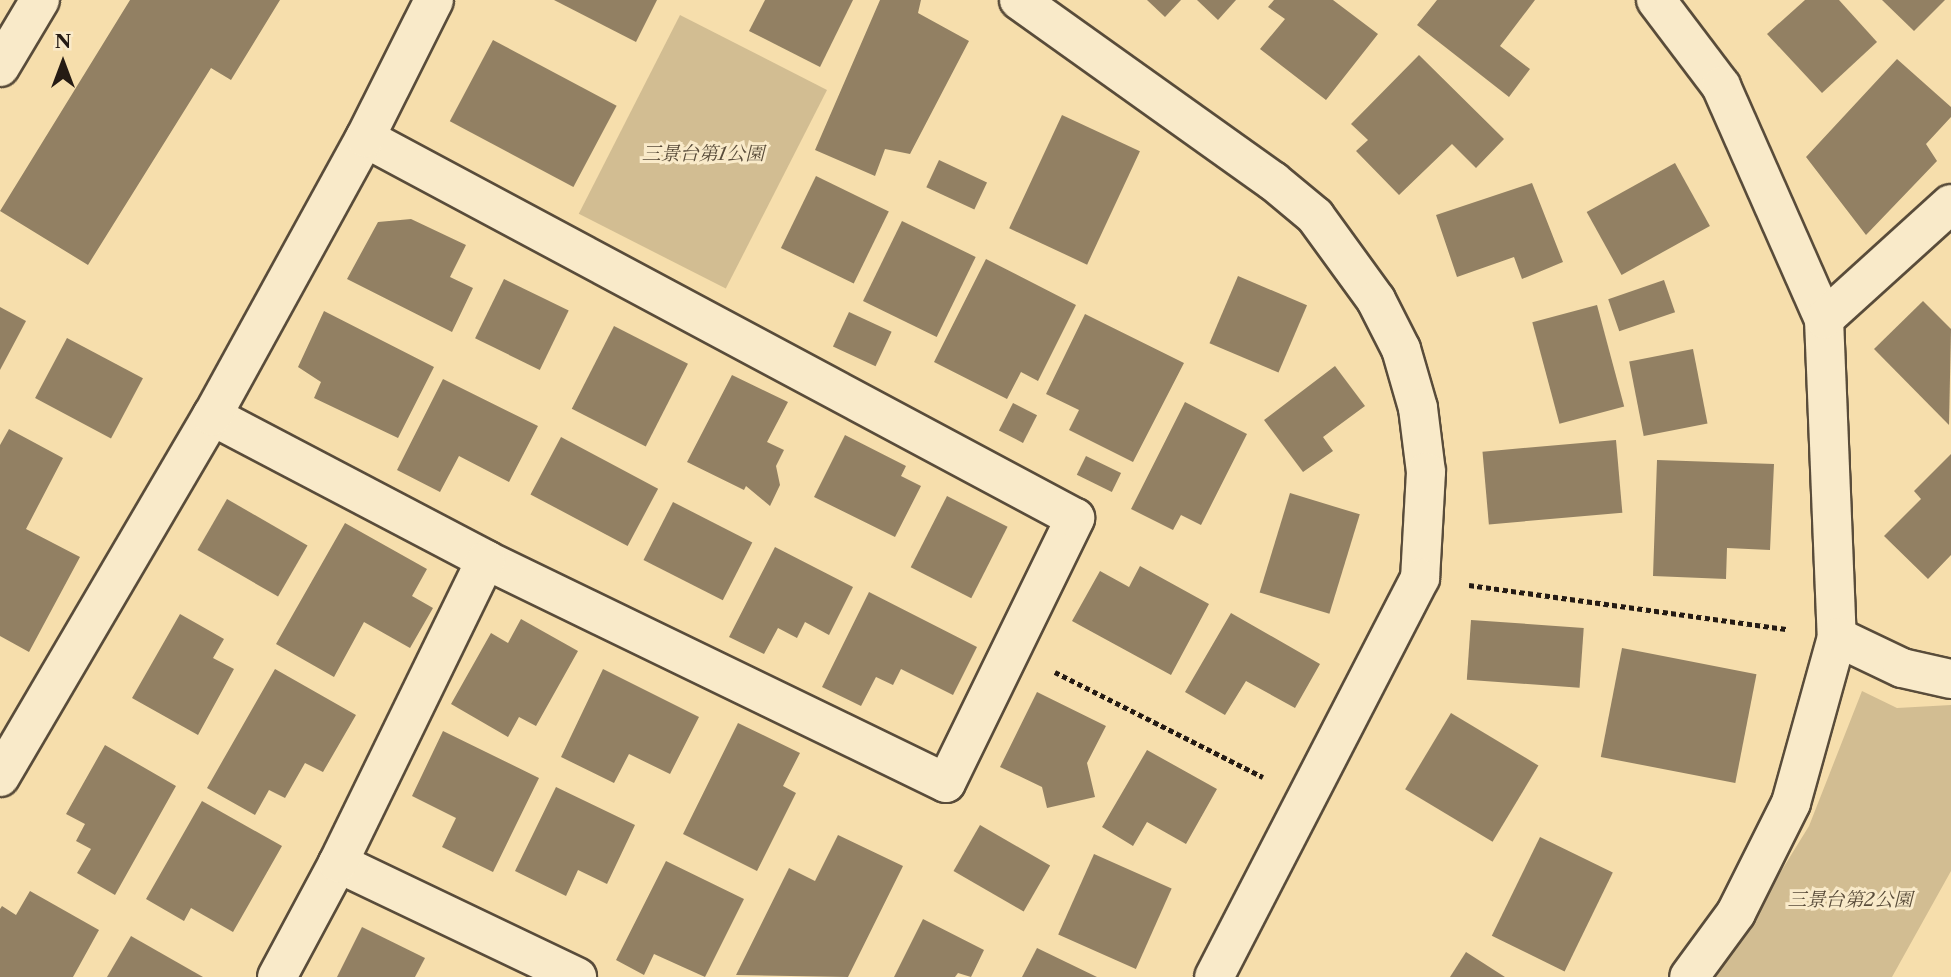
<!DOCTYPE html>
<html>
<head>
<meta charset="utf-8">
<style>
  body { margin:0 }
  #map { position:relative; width:1951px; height:977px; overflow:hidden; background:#f6deac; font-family:"Libre Caslon Text","Noto Serif JP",serif }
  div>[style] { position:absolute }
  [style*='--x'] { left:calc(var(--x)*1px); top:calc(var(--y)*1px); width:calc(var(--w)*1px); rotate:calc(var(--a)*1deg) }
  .green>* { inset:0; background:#d2bd92; transform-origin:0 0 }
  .building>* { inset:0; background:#928063; transform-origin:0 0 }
  .path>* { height:4.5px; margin-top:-2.25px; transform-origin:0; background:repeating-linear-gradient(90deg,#251b14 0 5px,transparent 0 8.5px) }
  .roads { filter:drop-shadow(2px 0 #594c3a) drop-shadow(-2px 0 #594c3a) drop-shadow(0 2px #594c3a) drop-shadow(0 -2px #594c3a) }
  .minor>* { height:38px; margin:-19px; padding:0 19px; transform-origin:19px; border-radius:19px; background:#f9eac9 }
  span { translate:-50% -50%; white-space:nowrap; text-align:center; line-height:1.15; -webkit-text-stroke:6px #f9eac9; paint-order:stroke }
  .park-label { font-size:19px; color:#594c3a; font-style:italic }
  .north { position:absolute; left:28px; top:28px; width:70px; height:70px; -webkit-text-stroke:5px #f9eac9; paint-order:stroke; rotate:0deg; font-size:19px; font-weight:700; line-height:28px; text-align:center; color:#251b14 }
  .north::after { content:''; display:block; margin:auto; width:24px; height:32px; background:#251b14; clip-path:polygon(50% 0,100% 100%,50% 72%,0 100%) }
</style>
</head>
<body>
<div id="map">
  <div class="green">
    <div style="left:680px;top:15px;width:165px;height:223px;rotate:27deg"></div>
    <div style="clip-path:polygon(1862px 691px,1897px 708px,1951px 705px,1951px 871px,1892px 977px,1716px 977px,1809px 826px)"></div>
  </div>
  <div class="building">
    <div style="clip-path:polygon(130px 0,280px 0,231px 80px,211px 68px,88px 265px,0 211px)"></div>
    <div style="clip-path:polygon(554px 0,657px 0,636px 42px)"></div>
    <div style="clip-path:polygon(765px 0,853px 0,820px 67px,749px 31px)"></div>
    <div style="clip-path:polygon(880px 0,921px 0,918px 13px,969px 41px,910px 154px,885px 149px,875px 176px,815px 150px)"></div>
    <div style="clip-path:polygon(1147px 0,1181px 0,1165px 17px)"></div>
    <div style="clip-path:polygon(1197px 0,1236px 0,1218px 20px)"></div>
    <div style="clip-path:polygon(1274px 0,1333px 0,1378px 34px,1326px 100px,1260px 49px,1285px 19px,1268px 7px)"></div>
    <div style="clip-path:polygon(1437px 0,1535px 0,1500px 46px,1530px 69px,1509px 97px,1417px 25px)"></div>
    <div style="clip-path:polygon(1805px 0,1839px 0,1877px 42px,1822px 93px,1767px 34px)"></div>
    <div style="clip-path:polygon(1882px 0,1945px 0,1914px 31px)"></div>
    <div style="left:493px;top:40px;width:140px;height:92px;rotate:28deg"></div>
    <div style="clip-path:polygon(1419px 55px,1504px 139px,1476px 168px,1452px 144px,1399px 195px,1356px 151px,1368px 140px,1351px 124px)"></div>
    <div style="clip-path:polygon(1897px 59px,1951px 107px,1951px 117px,1926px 144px,1937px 161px,1866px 235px,1806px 157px)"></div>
    <div style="left:1062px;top:115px;width:86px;height:125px;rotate:25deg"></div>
    <div style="left:939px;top:160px;width:53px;height:30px;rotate:25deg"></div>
    <div style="left:1675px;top:163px;width:72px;height:101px;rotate:61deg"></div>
    <div style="left:816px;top:176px;width:81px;height:80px;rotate:26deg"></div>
    <div style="clip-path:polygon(1532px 183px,1563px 262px,1522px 279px,1514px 257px,1457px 277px,1436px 215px)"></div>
    <div style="clip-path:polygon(411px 219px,466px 245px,450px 277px,473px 288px,452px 332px,347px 279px,378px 222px)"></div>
    <div style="left:902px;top:221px;width:82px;height:89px;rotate:26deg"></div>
    <div style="clip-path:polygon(986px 259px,1076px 305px,1038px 381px,1021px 372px,1007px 399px,934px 362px)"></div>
    <div style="left:1238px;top:276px;width:75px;height:73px;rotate:23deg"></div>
    <div style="left:504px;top:279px;width:72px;height:66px;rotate:26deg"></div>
    <div style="left:1664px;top:280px;width:34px;height:59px;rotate:71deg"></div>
    <div style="clip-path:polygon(1923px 301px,1951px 329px,1949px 425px,1874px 349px)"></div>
    <div style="left:1597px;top:305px;width:105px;height:67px;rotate:75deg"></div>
    <div style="clip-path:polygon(0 307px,26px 321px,0 370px)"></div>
    <div style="clip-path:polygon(324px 311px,434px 367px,398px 438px,314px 398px,321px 382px,298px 367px)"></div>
    <div style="left:849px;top:312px;width:47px;height:38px;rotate:25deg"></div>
    <div style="clip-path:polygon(1085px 314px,1184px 363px,1133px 462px,1069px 430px,1079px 410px,1046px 394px)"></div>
    <div style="left:614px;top:326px;width:83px;height:93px;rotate:27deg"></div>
    <div style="left:67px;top:338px;width:86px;height:68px;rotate:28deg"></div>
    <div style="left:1693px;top:349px;width:76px;height:65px;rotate:79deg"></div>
    <div style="clip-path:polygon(1335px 366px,1365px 406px,1323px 437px,1333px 451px,1303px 472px,1264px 420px)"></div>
    <div style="clip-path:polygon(732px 375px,788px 402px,767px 442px,784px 450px,776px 466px,780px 485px,770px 506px,746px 486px,744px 490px,687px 462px)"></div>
    <div style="clip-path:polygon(443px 379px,538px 426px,509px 482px,459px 456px,440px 492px,397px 470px)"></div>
    <div style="clip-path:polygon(1185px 402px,1247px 434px,1201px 525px,1181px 515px,1173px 530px,1131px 509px)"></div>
    <div style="left:1013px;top:403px;width:27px;height:31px;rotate:27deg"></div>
    <div style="clip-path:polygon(9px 429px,63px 458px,26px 529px,80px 557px,29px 652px,0 636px,0 445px)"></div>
    <div style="clip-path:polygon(845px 435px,906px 466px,901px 476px,921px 486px,895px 537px,814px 497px)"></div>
    <div style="left:561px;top:437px;width:110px;height:65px;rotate:28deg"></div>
    <div style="left:1616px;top:440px;width:73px;height:134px;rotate:85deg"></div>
    <div style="clip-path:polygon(1951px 454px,1951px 555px,1928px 579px,1884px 536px,1921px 499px,1914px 491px)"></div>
    <div style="left:1086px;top:456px;width:39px;height:21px;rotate:26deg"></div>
    <div style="clip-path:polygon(1657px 460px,1774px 464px,1770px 550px,1727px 548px,1726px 579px,1653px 576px)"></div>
    <div style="left:1290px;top:493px;width:73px;height:104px;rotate:17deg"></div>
    <div style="left:947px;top:496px;width:68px;height:80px;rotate:27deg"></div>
    <div style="left:227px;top:499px;width:93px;height:59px;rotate:30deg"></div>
    <div style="left:673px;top:502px;width:89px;height:65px;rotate:27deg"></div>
    <div style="clip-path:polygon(345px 523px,427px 569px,412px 596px,433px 608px,410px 648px,364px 622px,334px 677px,276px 644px)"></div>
    <div style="clip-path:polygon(775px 547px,853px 587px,829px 635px,805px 622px,797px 638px,778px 628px,764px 654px,729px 637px)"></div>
    <div style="clip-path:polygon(1140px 566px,1209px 604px,1171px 675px,1072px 621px,1100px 571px,1129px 587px)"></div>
    <div style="clip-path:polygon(869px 592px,977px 647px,953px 695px,901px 669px,893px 685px,876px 677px,861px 706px,822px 687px)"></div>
    <div style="clip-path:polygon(1231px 613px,1320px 664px,1295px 708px,1246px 681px,1225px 715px,1185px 692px)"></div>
    <div style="clip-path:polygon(180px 614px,224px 639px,213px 658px,234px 669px,198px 735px,132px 698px)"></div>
    <div style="clip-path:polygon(521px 619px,578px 651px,536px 726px,519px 717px,508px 737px,451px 704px,491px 633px,508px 643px)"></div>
    <div style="left:1471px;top:620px;width:113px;height:60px;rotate:4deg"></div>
    <div style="left:1622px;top:648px;width:137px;height:111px;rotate:11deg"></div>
    <div style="clip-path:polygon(275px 669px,356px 715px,323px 772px,305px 763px,285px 798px,269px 790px,255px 815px,207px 788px)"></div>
    <div style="clip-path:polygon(603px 669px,699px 717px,670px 774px,629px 754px,614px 783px,561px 757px)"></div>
    <div style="clip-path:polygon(1037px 692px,1106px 726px,1087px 763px,1095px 797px,1047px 808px,1042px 787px,1000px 767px)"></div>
    <div style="left:1451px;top:713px;width:102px;height:89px;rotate:31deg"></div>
    <div style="clip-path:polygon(738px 723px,800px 753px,783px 786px,796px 793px,757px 871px,683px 834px)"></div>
    <div style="clip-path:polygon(443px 731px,539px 778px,493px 872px,442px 847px,456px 818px,412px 796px)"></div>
    <div style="clip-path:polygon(105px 745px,176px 786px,115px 895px,77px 873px,91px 849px,76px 841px,85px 824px,66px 814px)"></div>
    <div style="clip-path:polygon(1147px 750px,1217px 789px,1186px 844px,1147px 822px,1133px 846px,1102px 827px)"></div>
    <div style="clip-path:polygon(556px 787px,635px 825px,607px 884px,578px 870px,566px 896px,515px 871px)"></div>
    <div style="clip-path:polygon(202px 801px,282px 846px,233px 932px,191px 908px,184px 921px,146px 899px)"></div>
    <div style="left:980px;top:825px;width:81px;height:53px;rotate:30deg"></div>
    <div style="clip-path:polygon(838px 835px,903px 866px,848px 977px,736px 975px,789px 868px,815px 881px)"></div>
    <div style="left:1540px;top:837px;width:81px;height:110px;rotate:26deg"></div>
    <div style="left:1094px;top:854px;width:85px;height:88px;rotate:24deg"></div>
    <div style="clip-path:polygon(666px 861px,744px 899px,705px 977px,654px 954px,644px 975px,616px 960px)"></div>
    <div style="clip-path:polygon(30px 891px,99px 930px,73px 977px,0 977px,0 909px,2px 906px,16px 915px)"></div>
    <div style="clip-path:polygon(923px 919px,984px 950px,971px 977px,958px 973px,955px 977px,894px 977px)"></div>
    <div style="clip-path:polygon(362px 927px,425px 958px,415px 977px,337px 977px)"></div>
    <div style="clip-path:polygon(131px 936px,203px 977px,107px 977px)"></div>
    <div style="clip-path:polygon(1037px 948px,1097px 977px,1022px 977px)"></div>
    <div style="clip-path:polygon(1466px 952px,1505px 977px,1450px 977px)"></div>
  </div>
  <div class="path">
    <div style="--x:1469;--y:585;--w:320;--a:7.9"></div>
    <div style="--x:1055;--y:672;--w:233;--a:26.8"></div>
  </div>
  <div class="roads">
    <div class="minor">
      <div style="--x:1019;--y:0;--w:312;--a:35.5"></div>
      <div style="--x:1273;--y:181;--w:55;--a:39.8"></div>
      <div style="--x:1315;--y:216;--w:104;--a:54"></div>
      <div style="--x:1376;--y:300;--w:55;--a:63"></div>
      <div style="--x:1401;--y:349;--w:61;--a:73.9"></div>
      <div style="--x:1418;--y:408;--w:64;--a:82.9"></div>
      <div style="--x:1426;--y:472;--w:106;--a:93.2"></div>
      <div style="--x:1420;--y:578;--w:449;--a:117.3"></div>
      <div style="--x:1656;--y:0;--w:108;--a:52.9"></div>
      <div style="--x:1721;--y:86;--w:255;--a:66.2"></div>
      <div style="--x:1824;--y:319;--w:318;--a:87.7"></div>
      <div style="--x:1837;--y:637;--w:172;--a:105.5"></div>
      <div style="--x:1791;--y:803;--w:123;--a:116.6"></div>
      <div style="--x:1736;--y:913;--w:79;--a:126.3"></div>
      <div style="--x:0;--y:67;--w:78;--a:-59.2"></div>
      <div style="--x:1824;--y:319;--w:171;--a:-42.2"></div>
      <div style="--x:212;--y:416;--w:310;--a:27.7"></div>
      <div style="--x:486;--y:560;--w:511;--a:25.86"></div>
      <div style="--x:946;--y:783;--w:295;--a:-64"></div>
      <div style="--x:1075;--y:518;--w:805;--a:-151.84"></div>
      <div style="--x:1837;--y:637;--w:72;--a:25.5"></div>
      <div style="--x:1902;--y:668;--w:50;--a:12.7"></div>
      <div style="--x:0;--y:777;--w:419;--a:-59.6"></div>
      <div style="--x:212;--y:416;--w:317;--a:-61.2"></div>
      <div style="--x:365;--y:138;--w:154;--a:-63.4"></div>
      <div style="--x:338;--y:863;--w:265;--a:25.5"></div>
      <div style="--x:277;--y:977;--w:129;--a:-61.8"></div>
      <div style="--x:338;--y:863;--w:337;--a:-64"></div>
    </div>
  </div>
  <div class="park-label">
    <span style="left:703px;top:154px">三景台第1公園</span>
    <span style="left:1850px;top:900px">三景台第2公園</span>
  </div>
  <div class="north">N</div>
</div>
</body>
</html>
